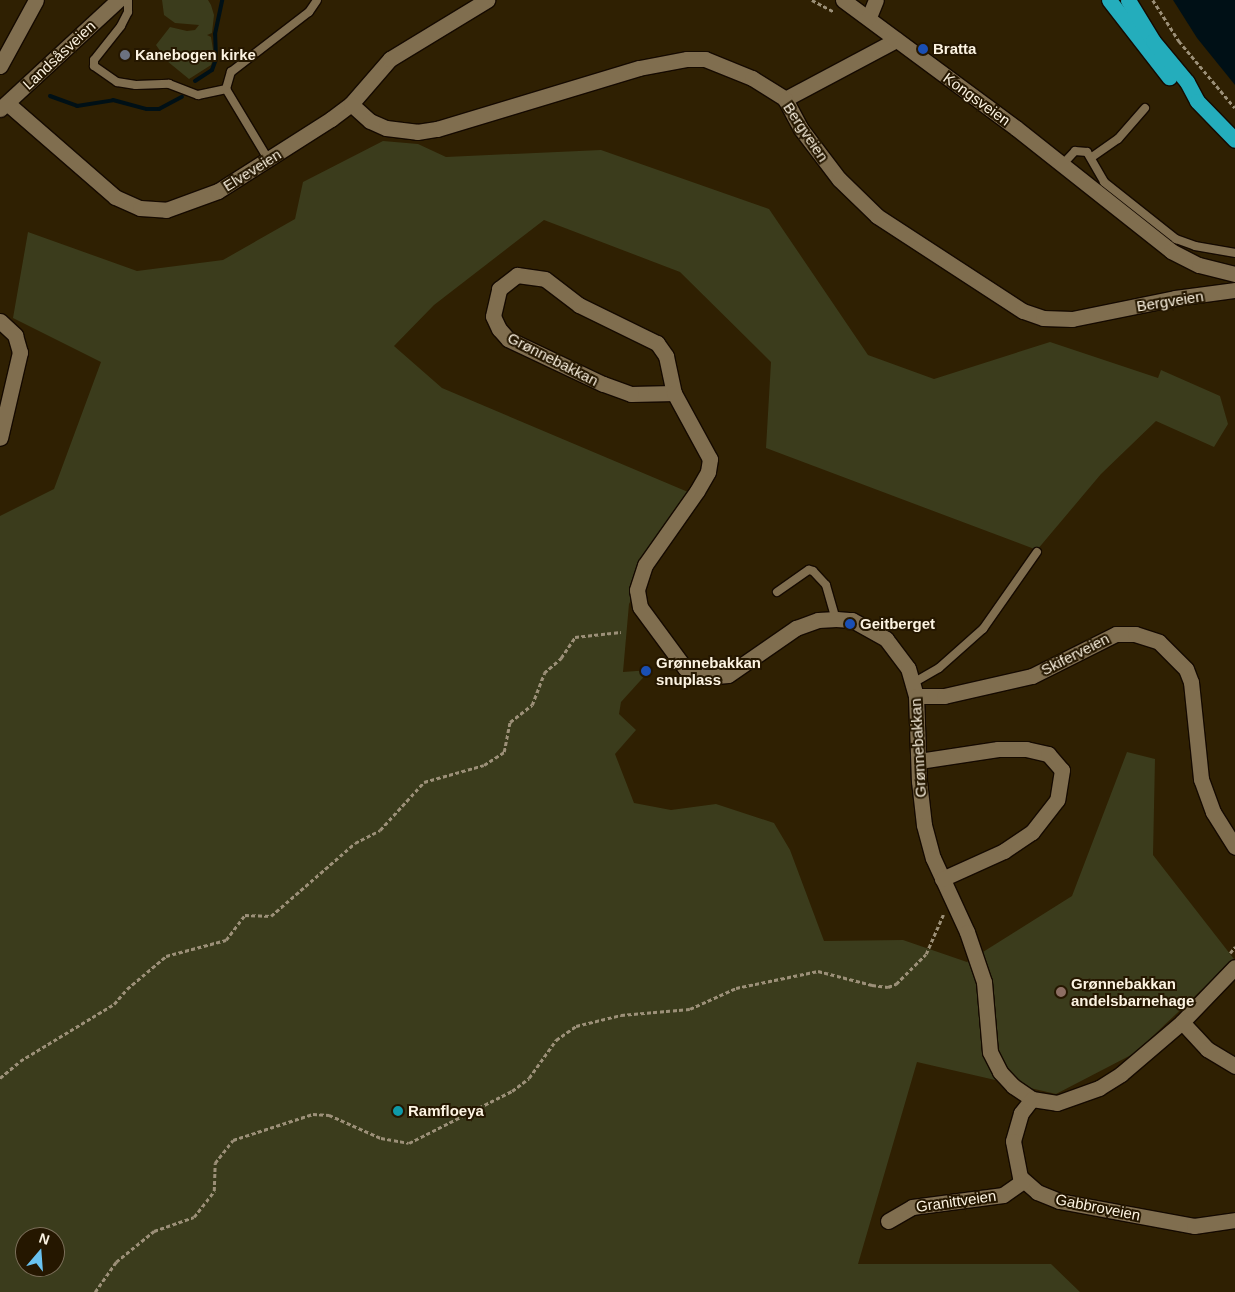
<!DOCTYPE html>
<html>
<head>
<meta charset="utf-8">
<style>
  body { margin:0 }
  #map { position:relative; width:1235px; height:1292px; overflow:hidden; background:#2f2002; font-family:Helvetica,sans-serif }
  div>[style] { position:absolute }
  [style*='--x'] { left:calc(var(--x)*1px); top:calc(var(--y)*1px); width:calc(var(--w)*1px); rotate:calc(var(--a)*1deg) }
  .green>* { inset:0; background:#3b3c1c }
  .water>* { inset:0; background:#001016 }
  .stream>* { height:4px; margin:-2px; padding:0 2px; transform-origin:2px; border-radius:2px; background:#001016 }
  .path>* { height:2.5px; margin-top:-1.25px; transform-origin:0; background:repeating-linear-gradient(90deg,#9c9078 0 4px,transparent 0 6.5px) }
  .roads { filter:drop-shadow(1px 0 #150a00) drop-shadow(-1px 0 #150a00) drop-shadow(0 1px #150a00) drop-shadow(0 -1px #150a00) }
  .lane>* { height:8px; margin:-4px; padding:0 4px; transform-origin:4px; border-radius:4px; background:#806e4f }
  .street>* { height:15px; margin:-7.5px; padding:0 7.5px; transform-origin:7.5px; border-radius:7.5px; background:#806e4f }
  .secondary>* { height:15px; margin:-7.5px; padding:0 7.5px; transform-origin:7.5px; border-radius:7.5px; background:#806e4f }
  .highway>* { height:15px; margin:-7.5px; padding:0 7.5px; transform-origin:7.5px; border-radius:7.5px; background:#24adbc }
  .dots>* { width:14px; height:14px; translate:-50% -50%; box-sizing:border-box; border:2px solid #251700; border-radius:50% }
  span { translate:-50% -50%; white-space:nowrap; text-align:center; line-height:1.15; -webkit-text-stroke:4px #251700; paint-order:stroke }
  .poi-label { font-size:15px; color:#fcf3e1; font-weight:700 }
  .left { translate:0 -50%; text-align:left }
  .street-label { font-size:15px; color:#fcf3e1 }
  .north { position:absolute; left:15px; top:1227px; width:50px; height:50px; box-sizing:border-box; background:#251700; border:1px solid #7b6f5a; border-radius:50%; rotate:18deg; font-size:14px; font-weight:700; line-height:20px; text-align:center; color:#fcf3e1 }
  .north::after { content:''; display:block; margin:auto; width:18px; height:22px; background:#69c3f1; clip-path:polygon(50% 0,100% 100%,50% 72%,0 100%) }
</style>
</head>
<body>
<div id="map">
  <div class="green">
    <div style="clip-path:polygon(162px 0,208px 0,211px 5px,214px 15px,212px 33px,207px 35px,211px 37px,214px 56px,211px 65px,189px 79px,167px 61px,156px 45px,170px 27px,187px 31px,195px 30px,199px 25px,175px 23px,164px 15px)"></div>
    <div style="clip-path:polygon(evenodd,383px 141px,418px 144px,446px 157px,601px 150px,769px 209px,868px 355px,934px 379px,1050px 342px,1158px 378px,1161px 370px,1220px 396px,1228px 424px,1214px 447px,1156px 421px,1101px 474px,1037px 550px,766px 448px,771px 362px,680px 272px,544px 220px,434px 305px,394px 346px,442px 388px,688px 492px,629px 604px,623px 672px,650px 670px,621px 702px,619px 714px,636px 730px,615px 754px,634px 803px,671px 810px,716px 804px,774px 823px,790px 850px,824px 941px,903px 940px,967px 962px,1072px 896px,1127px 752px,1155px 759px,1153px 855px,1234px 959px,1135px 1053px,1056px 1094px,917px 1062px,858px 1264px,1051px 1264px,1080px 1292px,0 1292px,0 516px,54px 489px,101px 362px,13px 318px,28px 232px,137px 271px,223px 260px,295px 219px,303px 182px,383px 141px,25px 1237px,55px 1237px,55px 1267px,25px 1267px,25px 1237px)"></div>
  </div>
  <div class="water">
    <div style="clip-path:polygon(1173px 0,1235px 0,1235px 85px,1197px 38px)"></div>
  </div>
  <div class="stream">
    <div style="--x:195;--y:81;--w:20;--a:-33"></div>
    <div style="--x:212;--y:70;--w:12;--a:-70"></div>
    <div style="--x:216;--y:59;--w:25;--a:-92"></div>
    <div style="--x:215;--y:34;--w:35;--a:-78"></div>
    <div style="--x:50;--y:96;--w:29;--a:20"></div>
    <div style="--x:77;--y:106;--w:36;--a:-9"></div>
    <div style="--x:113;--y:100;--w:35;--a:15"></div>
    <div style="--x:147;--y:109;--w:12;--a:0"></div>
    <div style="--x:159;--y:109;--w:26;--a:-28"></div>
  </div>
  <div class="path">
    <div style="--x:812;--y:0;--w:24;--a:28"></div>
    <div style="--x:1153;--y:0;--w:49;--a:57.6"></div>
    <div style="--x:1179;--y:41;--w:87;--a:50.1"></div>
    <div style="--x:1230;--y:953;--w:8;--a:-50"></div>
    <div style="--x:0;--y:1078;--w:26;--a:-40"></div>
    <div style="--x:20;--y:1061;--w:110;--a:-31.2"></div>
    <div style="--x:114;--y:1004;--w:20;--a:-49"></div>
    <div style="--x:127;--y:989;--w:51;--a:-40.2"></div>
    <div style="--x:166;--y:956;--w:62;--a:-14.9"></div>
    <div style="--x:226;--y:940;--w:31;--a:-53"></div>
    <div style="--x:245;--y:915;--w:26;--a:2"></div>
    <div style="--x:271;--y:916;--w:111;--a:-41"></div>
    <div style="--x:355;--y:843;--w:28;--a:-27"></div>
    <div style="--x:380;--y:830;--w:65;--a:-47.5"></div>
    <div style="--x:424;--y:782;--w:62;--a:-15.8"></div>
    <div style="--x:484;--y:765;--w:24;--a:-33"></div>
    <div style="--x:504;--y:752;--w:31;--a:-79"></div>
    <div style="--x:510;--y:722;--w:28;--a:-38"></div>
    <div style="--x:532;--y:705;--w:34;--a:-69"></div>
    <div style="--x:544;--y:673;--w:23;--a:-41"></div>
    <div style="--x:561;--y:658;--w:25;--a:-56"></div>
    <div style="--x:575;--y:637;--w:46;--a:-6.2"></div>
    <div style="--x:95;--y:1292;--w:37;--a:-55"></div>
    <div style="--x:116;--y:1262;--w:49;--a:-39.2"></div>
    <div style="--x:154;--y:1231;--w:42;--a:-19.3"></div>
    <div style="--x:194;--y:1217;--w:33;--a:-52"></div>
    <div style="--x:214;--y:1191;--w:28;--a:-88"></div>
    <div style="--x:215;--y:1163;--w:29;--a:-52"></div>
    <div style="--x:233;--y:1140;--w:84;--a:-18"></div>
    <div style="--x:313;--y:1114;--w:16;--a:4"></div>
    <div style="--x:329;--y:1115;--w:57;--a:23.9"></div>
    <div style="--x:381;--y:1138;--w:28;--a:10"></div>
    <div style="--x:409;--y:1143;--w:115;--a:-26.8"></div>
    <div style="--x:512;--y:1091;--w:21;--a:-37"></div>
    <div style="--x:529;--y:1078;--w:47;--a:-54.6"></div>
    <div style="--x:556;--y:1040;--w:24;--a:-35"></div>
    <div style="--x:576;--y:1026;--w:46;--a:-13.7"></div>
    <div style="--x:621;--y:1015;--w:69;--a:-5"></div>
    <div style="--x:690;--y:1009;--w:51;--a:-24.5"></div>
    <div style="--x:736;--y:988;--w:84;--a:-11.7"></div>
    <div style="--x:818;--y:971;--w:56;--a:14.5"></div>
    <div style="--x:872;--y:985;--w:16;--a:7"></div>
    <div style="--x:888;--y:987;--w:9;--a:-21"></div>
    <div style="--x:896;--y:984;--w:42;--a:-45"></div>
    <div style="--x:926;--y:954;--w:43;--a:-66.4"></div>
  </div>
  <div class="roads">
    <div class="lane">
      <div style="--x:128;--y:0;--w:12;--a:90"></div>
      <div style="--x:128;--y:12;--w:16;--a:117"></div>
      <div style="--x:121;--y:26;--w:43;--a:128.5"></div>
      <div style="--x:94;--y:60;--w:6;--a:90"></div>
      <div style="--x:94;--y:66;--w:28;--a:35"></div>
      <div style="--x:117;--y:82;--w:19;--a:9"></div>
      <div style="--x:136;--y:85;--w:33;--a:-2"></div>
      <div style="--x:169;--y:84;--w:31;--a:21"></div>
      <div style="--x:198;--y:95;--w:29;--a:-12"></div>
      <div style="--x:226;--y:89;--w:82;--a:59"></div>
      <div style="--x:226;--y:89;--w:18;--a:-74"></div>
      <div style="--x:231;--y:72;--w:98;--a:-37.6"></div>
      <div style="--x:309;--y:12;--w:14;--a:-56"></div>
      <div style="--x:1092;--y:157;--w:32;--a:-35"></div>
      <div style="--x:1118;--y:139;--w:41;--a:-48.9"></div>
      <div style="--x:1062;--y:165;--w:19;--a:-47"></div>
      <div style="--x:1075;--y:151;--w:12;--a:5"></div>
      <div style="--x:1087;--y:152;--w:34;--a:60"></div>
      <div style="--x:1104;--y:182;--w:92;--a:38.4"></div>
      <div style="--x:1176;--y:239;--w:20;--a:20"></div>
      <div style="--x:1195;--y:246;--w:41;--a:9.9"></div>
      <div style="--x:777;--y:592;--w:39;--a:-35"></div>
      <div style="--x:809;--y:570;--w:4;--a:14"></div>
      <div style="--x:813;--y:571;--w:19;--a:47"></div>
      <div style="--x:826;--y:585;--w:35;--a:74"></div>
      <div style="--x:913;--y:683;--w:30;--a:-30"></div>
      <div style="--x:939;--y:668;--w:59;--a:-41.6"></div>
      <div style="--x:983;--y:629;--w:94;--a:-55"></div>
    </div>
    <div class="street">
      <div style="--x:0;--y:66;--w:75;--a:-61.4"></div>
      <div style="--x:785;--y:99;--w:126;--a:-28"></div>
      <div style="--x:7;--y:103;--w:143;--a:41"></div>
      <div style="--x:115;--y:197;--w:27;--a:24"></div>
      <div style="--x:140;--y:208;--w:26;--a:4"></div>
      <div style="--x:166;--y:210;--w:55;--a:-20.1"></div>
      <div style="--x:218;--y:191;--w:134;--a:-32.5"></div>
      <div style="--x:331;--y:119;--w:25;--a:-37"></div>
      <div style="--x:351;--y:104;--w:60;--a:-49.1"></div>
      <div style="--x:390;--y:59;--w:114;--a:-31.3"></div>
      <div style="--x:351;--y:104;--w:25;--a:42"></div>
      <div style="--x:370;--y:121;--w:17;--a:24"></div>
      <div style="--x:386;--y:128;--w:31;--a:7"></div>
      <div style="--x:417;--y:132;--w:20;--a:-9"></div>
      <div style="--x:437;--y:129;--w:211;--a:-16.8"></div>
      <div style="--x:639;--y:68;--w:49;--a:-10.6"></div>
      <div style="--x:687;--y:59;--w:18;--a:0"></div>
      <div style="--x:705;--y:59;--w:51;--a:22"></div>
      <div style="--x:752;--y:78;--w:39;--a:32"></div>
      <div style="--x:785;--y:99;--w:34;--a:62"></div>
      <div style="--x:801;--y:129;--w:63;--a:52.8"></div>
      <div style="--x:839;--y:179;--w:53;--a:44.2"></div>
      <div style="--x:877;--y:216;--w:174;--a:33.1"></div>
      <div style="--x:1023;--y:311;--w:21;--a:19"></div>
      <div style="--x:1043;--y:318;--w:29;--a:2"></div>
      <div style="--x:1072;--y:319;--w:105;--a:-11.5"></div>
      <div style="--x:1175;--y:298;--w:61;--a:-7.6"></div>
      <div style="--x:0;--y:321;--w:21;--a:43"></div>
      <div style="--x:15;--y:335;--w:18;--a:74"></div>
      <div style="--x:20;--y:352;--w:88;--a:103.1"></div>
      <div style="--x:674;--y:393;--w:43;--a:178.7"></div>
      <div style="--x:631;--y:394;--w:30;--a:-160"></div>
      <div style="--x:603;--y:384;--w:105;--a:-154.7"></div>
      <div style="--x:508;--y:339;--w:13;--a:-132"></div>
      <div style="--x:499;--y:329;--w:14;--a:-115"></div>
      <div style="--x:493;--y:316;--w:28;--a:-77"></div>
      <div style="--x:499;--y:289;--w:23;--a:-38"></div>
      <div style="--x:517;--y:275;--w:28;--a:8"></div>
      <div style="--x:545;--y:279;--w:43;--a:37.4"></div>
      <div style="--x:579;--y:305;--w:87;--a:26"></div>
      <div style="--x:657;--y:343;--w:16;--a:55"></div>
      <div style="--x:666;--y:356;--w:38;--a:78"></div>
      <div style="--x:674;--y:393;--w:75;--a:61.4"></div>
      <div style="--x:710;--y:459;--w:13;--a:99"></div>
      <div style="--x:708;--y:472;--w:22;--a:120"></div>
      <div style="--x:697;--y:491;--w:90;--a:125.1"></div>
      <div style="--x:645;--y:565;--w:26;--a:108"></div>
      <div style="--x:637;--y:590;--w:17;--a:80"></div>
      <div style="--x:640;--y:607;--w:76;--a:53.6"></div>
      <div style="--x:685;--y:668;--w:21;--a:25"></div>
      <div style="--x:704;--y:677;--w:24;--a:-5"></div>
      <div style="--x:728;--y:675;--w:83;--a:-34.7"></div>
      <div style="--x:796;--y:628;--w:23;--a:-20"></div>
      <div style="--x:818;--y:620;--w:18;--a:-3"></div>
      <div style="--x:836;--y:619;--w:16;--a:4"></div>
      <div style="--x:852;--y:620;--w:39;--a:29"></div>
      <div style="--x:886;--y:639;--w:36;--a:53"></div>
      <div style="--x:908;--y:668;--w:29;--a:74"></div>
      <div style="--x:916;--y:696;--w:85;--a:88"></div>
      <div style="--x:919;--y:781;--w:44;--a:83.5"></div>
      <div style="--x:924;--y:825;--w:34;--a:75"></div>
      <div style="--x:933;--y:858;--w:81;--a:65.3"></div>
      <div style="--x:967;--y:932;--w:53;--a:71.2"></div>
      <div style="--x:984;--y:982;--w:70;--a:85.1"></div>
      <div style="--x:990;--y:1052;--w:22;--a:63"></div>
      <div style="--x:1000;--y:1072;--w:19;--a:47"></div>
      <div style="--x:1013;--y:1086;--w:23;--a:34"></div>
      <div style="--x:1032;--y:1099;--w:25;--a:9"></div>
      <div style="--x:1057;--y:1103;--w:45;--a:-19.7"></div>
      <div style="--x:1099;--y:1088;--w:26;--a:-32"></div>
      <div style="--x:1121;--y:1074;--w:80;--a:-40.4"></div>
      <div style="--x:1182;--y:1022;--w:76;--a:-46.1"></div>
      <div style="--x:916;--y:696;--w:28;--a:0"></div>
      <div style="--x:944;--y:696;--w:90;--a:-12.8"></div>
      <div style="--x:1032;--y:676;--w:94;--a:-26.6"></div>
      <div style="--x:1116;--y:634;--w:19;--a:0"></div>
      <div style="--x:1135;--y:634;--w:25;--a:18"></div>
      <div style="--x:1159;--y:642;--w:38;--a:45"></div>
      <div style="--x:1186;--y:669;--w:14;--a:69"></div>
      <div style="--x:1191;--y:682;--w:98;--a:84.1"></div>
      <div style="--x:1201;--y:779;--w:35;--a:70"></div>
      <div style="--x:1213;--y:812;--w:41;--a:57.8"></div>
      <div style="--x:919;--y:761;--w:80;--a:-8.6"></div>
      <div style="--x:998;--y:749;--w:28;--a:0"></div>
      <div style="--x:1026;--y:749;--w:23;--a:13"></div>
      <div style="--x:1048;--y:754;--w:21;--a:49"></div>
      <div style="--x:1062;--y:770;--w:30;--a:99"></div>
      <div style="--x:1057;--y:800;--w:41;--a:128"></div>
      <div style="--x:1032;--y:832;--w:34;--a:146"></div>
      <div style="--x:1004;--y:851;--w:68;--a:155.7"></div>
      <div style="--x:1182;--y:1022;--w:37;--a:47"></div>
      <div style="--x:1207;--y:1049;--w:33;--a:31"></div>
      <div style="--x:1032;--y:1099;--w:18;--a:128"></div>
      <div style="--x:1021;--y:1113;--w:29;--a:106"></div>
      <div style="--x:1013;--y:1141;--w:37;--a:79"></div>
      <div style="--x:1020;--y:1177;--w:23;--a:41"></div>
      <div style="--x:1037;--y:1192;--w:24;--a:22"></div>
      <div style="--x:1059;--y:1201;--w:137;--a:10.5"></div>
      <div style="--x:1194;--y:1226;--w:41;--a:-8.3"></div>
      <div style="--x:888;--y:1221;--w:28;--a:-30"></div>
      <div style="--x:912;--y:1207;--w:92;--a:-7.5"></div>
      <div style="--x:1003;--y:1195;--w:24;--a:-35"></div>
    </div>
    <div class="secondary">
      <div style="--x:843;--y:0;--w:215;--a:36.5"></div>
      <div style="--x:1016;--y:128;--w:198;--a:38.4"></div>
      <div style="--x:1171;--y:251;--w:31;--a:27"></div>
      <div style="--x:1199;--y:265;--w:37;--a:14"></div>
      <div style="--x:869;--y:17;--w:18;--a:-68"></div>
      <div style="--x:0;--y:109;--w:161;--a:-42.7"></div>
    </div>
    <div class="highway">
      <div style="--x:1109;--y:0;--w:98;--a:52.1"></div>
      <div style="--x:1128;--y:0;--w:48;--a:58.6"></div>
      <div style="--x:1153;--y:41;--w:53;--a:50.3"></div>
      <div style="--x:1187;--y:82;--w:21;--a:62"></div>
      <div style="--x:1197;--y:101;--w:54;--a:45.7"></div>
    </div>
  </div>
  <div class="dots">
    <div style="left:923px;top:49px;background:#1a4fb4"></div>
    <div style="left:125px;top:55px;background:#6b7280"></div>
    <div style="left:850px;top:624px;background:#1a4fb4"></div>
    <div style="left:646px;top:671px;background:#1a4fb4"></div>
    <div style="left:1061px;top:992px;background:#8d6e63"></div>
    <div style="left:398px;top:1111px;background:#0f9aa8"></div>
  </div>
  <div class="poi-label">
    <span class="left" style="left:933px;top:49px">Bratta</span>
    <span class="left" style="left:135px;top:55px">Kanebogen kirke</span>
    <span class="left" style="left:860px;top:624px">Geitberget</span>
    <span class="left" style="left:656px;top:671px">Grønnebakkan<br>snuplass</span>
    <span class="left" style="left:1071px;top:992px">Grønnebakkan<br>andelsbarnehage</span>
    <span class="left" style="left:408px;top:1111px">Ramfloeya</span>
  </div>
  <div class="street-label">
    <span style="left:59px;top:55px;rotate:-43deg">Landsåsveien</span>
    <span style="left:977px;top:99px;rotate:36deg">Kongsveien</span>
    <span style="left:806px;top:132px;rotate:56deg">Bergveien</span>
    <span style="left:252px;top:170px;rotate:-32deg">Elveveien</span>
    <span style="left:1170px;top:301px;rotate:-9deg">Bergveien</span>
    <span style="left:553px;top:359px;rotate:27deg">Grønnebakkan</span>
    <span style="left:1075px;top:654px;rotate:-27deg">Skiferveien</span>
    <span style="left:918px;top:748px;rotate:-93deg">Grønnebakkan</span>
    <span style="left:956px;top:1201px;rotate:-8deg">Granittveien</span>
    <span style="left:1098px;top:1207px;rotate:11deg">Gabbroveien</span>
  </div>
  <div class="north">N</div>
</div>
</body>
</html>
